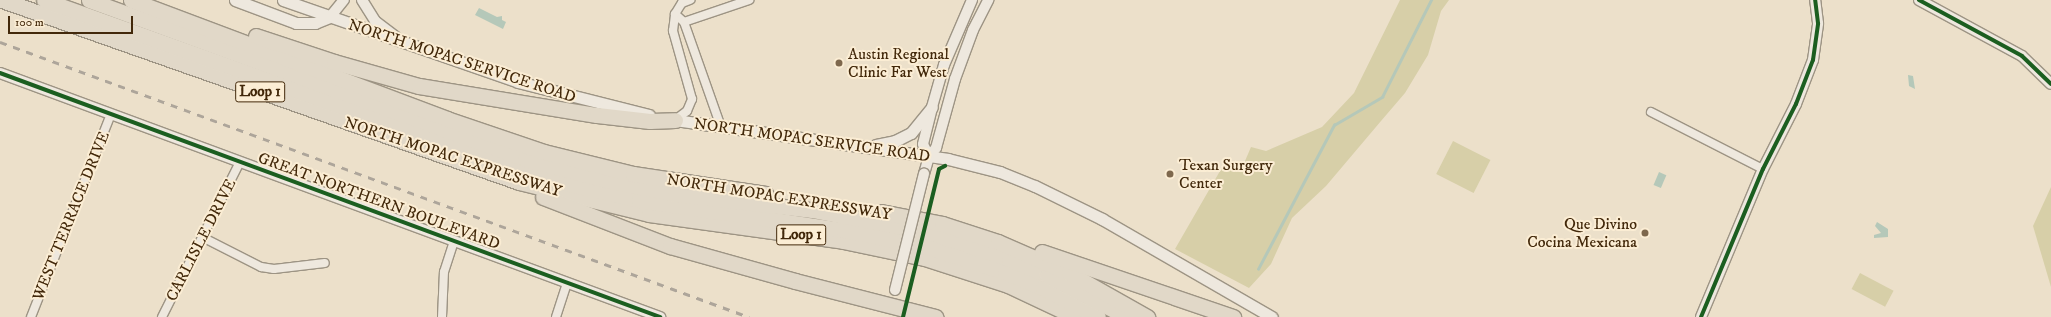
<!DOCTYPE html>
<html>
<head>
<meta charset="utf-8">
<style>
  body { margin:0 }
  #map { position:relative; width:2051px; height:317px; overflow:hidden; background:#ece0ca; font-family:"IM FELL DW Pica",serif }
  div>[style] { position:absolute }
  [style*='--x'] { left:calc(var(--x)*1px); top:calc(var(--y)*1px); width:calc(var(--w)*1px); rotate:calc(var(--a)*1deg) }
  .green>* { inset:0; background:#d7cfa8; transform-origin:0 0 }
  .water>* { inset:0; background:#b5c8b9; transform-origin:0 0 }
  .stream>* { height:2.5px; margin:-1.25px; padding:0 1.25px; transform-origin:1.25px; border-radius:1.25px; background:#b5c8b9 }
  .roads { filter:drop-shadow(1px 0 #9d9484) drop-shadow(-1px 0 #9d9484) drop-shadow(0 1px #9d9484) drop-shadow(0 -1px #9d9484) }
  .minor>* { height:8px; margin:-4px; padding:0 4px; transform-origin:4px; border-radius:4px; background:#eee8de }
  .tertiary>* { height:10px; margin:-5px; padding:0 5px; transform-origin:5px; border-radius:5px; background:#eee8de }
  .secondary>* { height:11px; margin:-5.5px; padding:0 5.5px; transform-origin:5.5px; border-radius:5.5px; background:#eee8de }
  .motorway>* { height:15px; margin:-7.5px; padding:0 7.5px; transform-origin:7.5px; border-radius:7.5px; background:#e1d8c8 }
  .rail>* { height:2.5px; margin-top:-1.25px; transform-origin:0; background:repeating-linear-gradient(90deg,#ada59a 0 7px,transparent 0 14px) }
  .bridges { filter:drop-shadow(1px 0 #9d9484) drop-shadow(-1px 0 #9d9484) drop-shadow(0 1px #9d9484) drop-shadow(0 -1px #9d9484) }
  .tertiary-bridge>* { height:10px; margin:-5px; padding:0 5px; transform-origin:5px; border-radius:5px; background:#eee8de }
  .cycleway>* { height:4px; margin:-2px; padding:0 2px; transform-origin:2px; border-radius:2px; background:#1b5e20 }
  .dots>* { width:11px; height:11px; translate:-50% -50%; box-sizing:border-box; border:2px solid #fbedd4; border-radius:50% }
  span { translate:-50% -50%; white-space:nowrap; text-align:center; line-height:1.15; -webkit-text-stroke:4px #fbedd4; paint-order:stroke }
  .shield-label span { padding:1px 3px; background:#fbedd4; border:1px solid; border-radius:3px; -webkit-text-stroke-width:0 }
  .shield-label { font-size:15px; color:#42280a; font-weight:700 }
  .poi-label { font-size:16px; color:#42280a }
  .left { translate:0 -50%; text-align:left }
  .right { translate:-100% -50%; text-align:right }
  .street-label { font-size:16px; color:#42280a }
  .scale { position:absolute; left:8px; top:16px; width:125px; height:18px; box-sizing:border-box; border:2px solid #42280a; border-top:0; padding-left:5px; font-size:12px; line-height:14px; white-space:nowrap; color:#42280a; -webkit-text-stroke:3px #fbedd4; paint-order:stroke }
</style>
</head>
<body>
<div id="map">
  <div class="green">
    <div style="clip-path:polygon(1400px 0,1449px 0,1441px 11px,1428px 55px,1405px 93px,1381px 121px,1326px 186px,1292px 218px,1271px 264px,1249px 288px,1175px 249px,1224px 164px,1245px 161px,1251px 147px,1266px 151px,1322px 127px,1354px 93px)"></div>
    <div style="left:1453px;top:141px;width:42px;height:37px;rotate:27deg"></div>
    <div style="clip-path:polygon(2051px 187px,2051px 287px,2033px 226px)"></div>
    <div style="left:1860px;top:273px;width:38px;height:18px;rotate:28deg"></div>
  </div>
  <div class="water">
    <div style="clip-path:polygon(479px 8px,497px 17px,502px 16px,502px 20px,506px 22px,503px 29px,475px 15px)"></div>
    <div style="clip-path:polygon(1908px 75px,1913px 76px,1915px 89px,1909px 86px)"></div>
    <div style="left:1659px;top:172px;width:8px;height:14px;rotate:23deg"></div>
    <div style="clip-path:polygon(1877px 222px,1888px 229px,1888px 237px,1874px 238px,1874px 235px,1881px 233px,1875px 226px)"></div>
  </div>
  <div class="stream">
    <div style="--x:1258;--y:269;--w:163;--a:-62.2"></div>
    <div style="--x:1334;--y:125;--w:56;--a:-30.3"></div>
    <div style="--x:1382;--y:97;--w:109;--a:-63.2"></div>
  </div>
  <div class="roads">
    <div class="minor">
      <div style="--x:675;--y:14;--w:12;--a:42"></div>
      <div style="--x:684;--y:22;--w:111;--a:70.6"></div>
      <div style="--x:684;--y:22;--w:69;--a:-18.7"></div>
      <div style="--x:1651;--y:112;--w:126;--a:27"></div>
      <div style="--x:675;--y:120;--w:15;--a:-37"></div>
      <div style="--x:687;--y:111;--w:13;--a:-67"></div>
      <div style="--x:692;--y:99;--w:71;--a:-105.6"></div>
      <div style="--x:673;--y:31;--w:17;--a:-83"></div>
      <div style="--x:675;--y:14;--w:13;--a:-58"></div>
      <div style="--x:682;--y:3;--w:9;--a:-21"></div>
      <div style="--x:204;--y:238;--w:64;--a:27"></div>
      <div style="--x:261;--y:267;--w:13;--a:9"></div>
      <div style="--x:274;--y:269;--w:51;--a:-6.7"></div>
      <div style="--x:31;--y:317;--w:218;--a:-68.5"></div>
      <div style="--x:162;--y:317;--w:174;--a:-63.3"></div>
      <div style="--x:442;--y:317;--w:45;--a:-87.5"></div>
      <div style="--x:444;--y:272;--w:32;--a:-72"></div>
      <div style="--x:556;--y:317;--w:36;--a:-72"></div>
    </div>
    <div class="tertiary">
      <div style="--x:362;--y:0;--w:25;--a:58"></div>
      <div style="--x:375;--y:21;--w:26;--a:37"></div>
      <div style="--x:1919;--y:0;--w:117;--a:28.5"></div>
      <div style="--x:2022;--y:56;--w:40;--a:44"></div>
      <div style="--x:330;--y:17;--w:22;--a:-51"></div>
      <div style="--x:0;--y:73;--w:704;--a:20.29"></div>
      <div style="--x:929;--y:156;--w:13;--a:-117"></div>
      <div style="--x:923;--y:144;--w:38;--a:-76"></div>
      <div style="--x:932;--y:107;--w:44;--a:-74.1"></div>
      <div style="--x:944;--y:65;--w:71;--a:-66.7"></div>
      <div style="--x:924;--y:174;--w:19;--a:-74"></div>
      <div style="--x:929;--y:156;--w:11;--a:-49"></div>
      <div style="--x:936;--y:148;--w:72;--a:-74.6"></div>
      <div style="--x:955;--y:79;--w:52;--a:-69.8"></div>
      <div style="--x:973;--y:30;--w:34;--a:-63"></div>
      <div style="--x:1701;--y:317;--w:160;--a:-67.3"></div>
      <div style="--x:1763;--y:169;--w:73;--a:-63.1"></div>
      <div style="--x:1796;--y:104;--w:47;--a:-68.9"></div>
      <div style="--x:1813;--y:60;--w:37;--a:-82"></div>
      <div style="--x:1818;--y:23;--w:23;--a:-97"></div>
    </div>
    <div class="secondary">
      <div style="--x:235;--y:0;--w:65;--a:20.7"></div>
      <div style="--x:296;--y:23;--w:19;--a:0"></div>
      <div style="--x:315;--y:23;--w:16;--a:-22"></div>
      <div style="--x:283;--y:0;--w:249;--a:19.2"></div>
      <div style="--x:518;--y:82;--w:135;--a:14.1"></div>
      <div style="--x:668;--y:119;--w:283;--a:8.1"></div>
      <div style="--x:948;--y:159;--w:54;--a:14"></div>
      <div style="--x:1000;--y:172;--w:38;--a:22"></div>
      <div style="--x:1035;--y:186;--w:75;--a:26.2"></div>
      <div style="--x:1102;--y:219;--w:196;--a:30"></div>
      <div style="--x:876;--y:145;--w:19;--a:-12"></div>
      <div style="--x:895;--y:141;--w:18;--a:-27"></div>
      <div style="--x:911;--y:133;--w:33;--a:-51"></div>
    </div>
    <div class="motorway">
      <div style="--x:2;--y:0;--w:548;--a:19.39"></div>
      <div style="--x:519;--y:182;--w:134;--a:13.8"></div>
      <div style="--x:649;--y:214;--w:196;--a:7.9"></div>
      <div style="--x:843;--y:241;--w:84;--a:11.7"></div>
      <div style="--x:925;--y:258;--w:87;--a:18"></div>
      <div style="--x:1008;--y:285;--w:75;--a:25.2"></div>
      <div style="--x:44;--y:0;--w:493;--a:19.7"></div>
      <div style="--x:508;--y:166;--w:59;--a:16.9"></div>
      <div style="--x:564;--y:183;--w:77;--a:12.8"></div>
      <div style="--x:639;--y:200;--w:206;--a:8.4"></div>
      <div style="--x:843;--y:230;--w:87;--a:11.3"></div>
      <div style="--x:928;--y:247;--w:81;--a:18"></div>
      <div style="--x:1005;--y:272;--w:41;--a:22.8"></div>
      <div style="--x:1043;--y:288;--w:62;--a:27.8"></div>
      <div style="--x:89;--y:0;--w:464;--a:20"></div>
      <div style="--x:525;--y:159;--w:83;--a:14.7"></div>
      <div style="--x:605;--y:180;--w:71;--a:11.3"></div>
      <div style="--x:675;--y:194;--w:138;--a:6.7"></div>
      <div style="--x:812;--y:210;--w:121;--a:10.9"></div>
      <div style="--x:931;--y:233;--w:82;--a:18.4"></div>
      <div style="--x:1009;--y:259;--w:41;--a:22.8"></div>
      <div style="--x:1047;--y:275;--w:90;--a:27.7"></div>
      <div style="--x:131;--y:0;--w:338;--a:20.6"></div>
      <div style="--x:447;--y:119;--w:102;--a:18.8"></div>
      <div style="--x:544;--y:152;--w:92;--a:13.9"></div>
      <div style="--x:633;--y:174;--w:134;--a:8.6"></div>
      <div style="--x:256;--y:36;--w:82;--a:18.4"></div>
      <div style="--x:334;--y:62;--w:88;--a:15.8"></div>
      <div style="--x:419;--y:86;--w:180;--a:9.3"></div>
      <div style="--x:597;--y:115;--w:53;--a:6.5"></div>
      <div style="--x:650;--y:121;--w:25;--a:-2"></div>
      <div style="--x:543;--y:197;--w:136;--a:21.1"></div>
      <div style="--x:670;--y:246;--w:130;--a:15.6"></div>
      <div style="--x:795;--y:281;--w:145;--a:14.4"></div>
      <div style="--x:881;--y:212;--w:62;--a:11.1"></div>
      <div style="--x:942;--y:224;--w:59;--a:17.8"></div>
      <div style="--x:998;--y:242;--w:77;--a:23.6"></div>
      <div style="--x:1069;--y:273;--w:90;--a:29.4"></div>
      <div style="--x:1042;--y:252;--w:202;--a:18.8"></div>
    </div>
  </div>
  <div class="rail">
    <div style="--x:0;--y:42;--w:798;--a:20.16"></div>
  </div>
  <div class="bridges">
    <div class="tertiary-bridge">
      <div style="--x:895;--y:290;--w:120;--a:-76"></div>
    </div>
  </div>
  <div class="cycleway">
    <div style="--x:1919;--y:0;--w:117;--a:28.5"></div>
    <div style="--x:2022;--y:56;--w:40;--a:44"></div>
    <div style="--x:0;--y:73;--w:704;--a:20.29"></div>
    <div style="--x:903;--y:317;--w:152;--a:-76.3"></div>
    <div style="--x:939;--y:169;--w:7;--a:-27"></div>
    <div style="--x:1701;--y:317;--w:160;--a:-67.3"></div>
    <div style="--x:1763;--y:169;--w:73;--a:-63.1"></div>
    <div style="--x:1796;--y:104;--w:47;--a:-68.9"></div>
    <div style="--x:1813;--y:60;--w:37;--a:-82"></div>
    <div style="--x:1818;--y:23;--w:23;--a:-97"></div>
  </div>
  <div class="dots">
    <div style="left:839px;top:63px;background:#7e684d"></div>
    <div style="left:1170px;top:174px;background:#7e684d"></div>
    <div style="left:1645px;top:233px;background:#7e684d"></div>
  </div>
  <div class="shield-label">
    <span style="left:260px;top:92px">Loop 1</span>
    <span style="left:801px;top:235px">Loop 1</span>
  </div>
  <div class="poi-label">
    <span class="left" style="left:848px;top:63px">Austin Regional<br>Clinic Far West</span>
    <span class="left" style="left:1179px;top:174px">Texan Surgery<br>Center</span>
    <span class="right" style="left:1637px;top:233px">Que Divino<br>Cocina Mexicana</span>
  </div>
  <div class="street-label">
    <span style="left:462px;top:61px;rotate:18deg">NORTH MOPAC SERVICE ROAD</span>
    <span style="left:812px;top:140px;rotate:8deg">NORTH MOPAC SERVICE ROAD</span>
    <span style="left:453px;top:157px;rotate:18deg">NORTH MOPAC EXPRESSWAY</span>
    <span style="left:779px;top:197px;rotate:9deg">NORTH MOPAC EXPRESSWAY</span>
    <span style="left:379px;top:201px;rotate:20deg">GREAT NORTHERN BOULEVARD</span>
    <span style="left:71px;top:216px;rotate:-68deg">WEST TERRACE DRIVE</span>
    <span style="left:201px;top:240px;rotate:-63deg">CARLISLE DRIVE</span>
  </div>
  <div class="scale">100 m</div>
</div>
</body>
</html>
